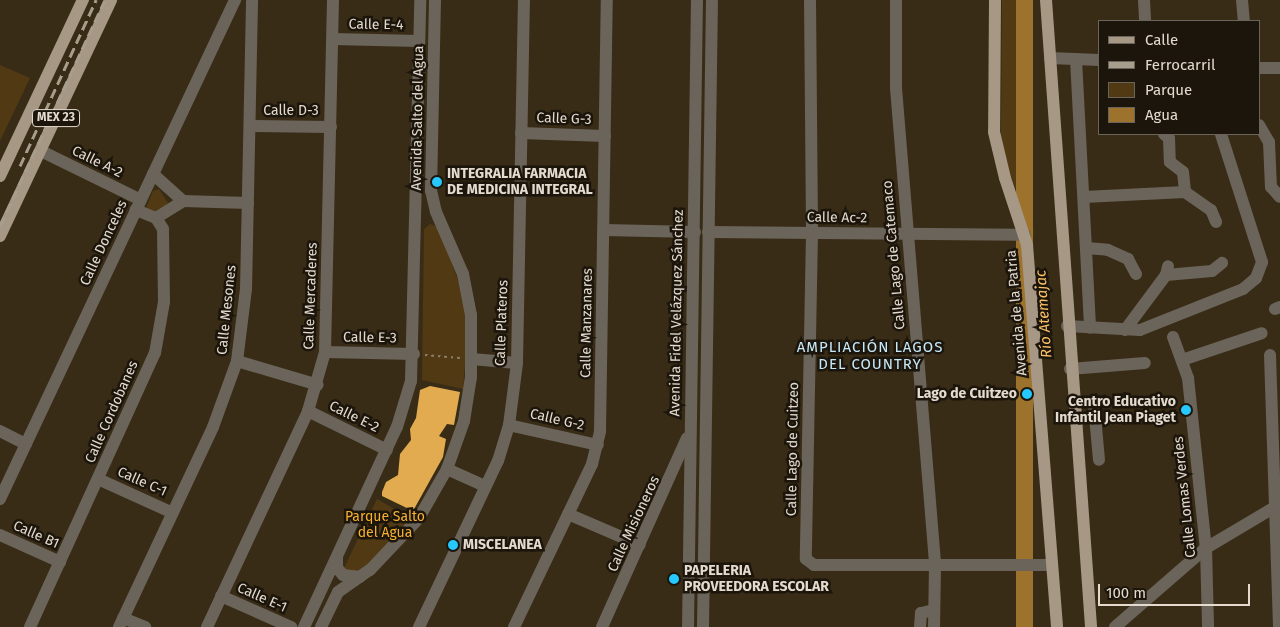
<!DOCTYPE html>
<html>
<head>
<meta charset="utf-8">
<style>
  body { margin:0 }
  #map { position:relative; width:1280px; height:627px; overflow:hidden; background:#392c16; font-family:"Fira Sans",sans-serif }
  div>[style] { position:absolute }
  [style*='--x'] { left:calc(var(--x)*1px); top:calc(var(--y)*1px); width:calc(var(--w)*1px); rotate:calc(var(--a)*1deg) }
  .green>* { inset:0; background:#503913 }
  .water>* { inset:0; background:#9c722c; transform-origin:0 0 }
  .building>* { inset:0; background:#e3ab4f }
  .path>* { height:2px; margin-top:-1px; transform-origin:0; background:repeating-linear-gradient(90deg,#8a7f6d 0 2.5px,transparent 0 6.5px) }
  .minor>* { height:12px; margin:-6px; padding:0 6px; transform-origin:6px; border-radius:6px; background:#6b645a }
  .major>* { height:12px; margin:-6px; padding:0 6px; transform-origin:6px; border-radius:6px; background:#a69884 }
  .rail>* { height:3px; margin-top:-1.5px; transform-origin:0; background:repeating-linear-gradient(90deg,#a89e8e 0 10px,transparent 0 15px) }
  .dots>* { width:14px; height:14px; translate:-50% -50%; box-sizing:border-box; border:2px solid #1b150c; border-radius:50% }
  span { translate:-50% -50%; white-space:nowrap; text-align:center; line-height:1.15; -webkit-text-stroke:5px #1b150c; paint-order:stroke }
  .shield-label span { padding:1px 4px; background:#1b150c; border:1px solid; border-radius:4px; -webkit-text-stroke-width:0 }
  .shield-label { font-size:12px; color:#e4dbce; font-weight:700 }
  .street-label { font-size:14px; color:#e4dbce }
  .poi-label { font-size:14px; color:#e4dbce; font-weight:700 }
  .left { translate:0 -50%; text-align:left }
  .right { translate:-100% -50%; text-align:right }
  .park-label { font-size:14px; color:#f8b12f }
  .water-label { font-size:15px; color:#f9c067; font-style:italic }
  .neighbourhood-label { font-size:15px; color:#c7e8f7; letter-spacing:1px }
  .legend { position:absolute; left:1098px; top:20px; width:162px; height:115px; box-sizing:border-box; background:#1b150c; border:1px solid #6b645a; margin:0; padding:6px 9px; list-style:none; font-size:15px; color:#e4dbce }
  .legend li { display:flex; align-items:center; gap:10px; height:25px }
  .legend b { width:25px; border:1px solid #6b645a }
  .scale { position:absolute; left:1098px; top:584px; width:152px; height:22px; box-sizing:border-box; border:2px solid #e4dbce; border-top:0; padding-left:6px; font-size:15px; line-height:18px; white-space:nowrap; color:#e4dbce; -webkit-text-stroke:4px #1b150c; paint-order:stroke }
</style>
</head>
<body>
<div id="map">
  <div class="green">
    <div style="clip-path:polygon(1002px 0,1016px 0,1034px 237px,1007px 166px,1001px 135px)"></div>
    <div style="clip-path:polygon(0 65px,30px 78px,0 141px)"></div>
    <div style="clip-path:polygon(159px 189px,168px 203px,160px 213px,146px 208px,153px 191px)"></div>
    <div style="clip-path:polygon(430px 224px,438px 227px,461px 288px,468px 331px,463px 389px,422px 380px,424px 229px)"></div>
    <div style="clip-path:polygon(377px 499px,412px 519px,358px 575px,344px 568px)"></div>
  </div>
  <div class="water">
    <div style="left:1016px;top:0;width:17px;height:629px"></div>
  </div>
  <div class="building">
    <div style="clip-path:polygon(430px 386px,460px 392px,454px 425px,447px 424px,439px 436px,446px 439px,443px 457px,413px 511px,382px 496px,382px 492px,386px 482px,398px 475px,400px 454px,411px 440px,410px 429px,416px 418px,420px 390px)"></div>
  </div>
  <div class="path">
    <div style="--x:425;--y:355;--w:35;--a:5"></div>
  </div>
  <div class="minor">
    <div style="--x:810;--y:0;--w:233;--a:89.5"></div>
    <div style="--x:812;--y:233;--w:326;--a:91.1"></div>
    <div style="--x:806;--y:559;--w:10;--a:37"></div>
    <div style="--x:814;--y:565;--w:238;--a:0"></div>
    <div style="--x:896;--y:0;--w:88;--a:90"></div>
    <div style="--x:896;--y:88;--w:480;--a:85.3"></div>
    <div style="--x:935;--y:566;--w:61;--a:90.9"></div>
    <div style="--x:1144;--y:0;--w:21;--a:87"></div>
    <div style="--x:1242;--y:0;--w:21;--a:85"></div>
    <div style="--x:333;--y:39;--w:86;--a:1.3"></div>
    <div style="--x:1050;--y:58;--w:49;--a:2.3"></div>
    <div style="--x:1076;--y:59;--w:269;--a:87"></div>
    <div style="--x:1259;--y:68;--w:21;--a:0"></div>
    <div style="--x:1259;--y:125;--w:20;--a:60"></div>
    <div style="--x:1269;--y:142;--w:45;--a:87.5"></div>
    <div style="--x:1271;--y:187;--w:13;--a:48"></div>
    <div style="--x:250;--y:126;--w:81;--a:0.7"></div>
    <div style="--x:521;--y:133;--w:84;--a:2"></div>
    <div style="--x:1164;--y:134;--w:6;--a:39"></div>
    <div style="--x:1169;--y:138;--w:24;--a:88"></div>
    <div style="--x:1170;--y:162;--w:16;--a:38"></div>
    <div style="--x:1183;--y:172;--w:20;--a:84"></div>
    <div style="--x:41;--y:151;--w:111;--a:26.1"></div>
    <div style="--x:153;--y:174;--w:40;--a:42"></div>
    <div style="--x:1084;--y:197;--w:101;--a:-2.8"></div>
    <div style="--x:1185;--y:192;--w:32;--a:35"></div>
    <div style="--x:1211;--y:210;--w:13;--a:67"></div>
    <div style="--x:156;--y:218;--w:32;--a:-32"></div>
    <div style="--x:183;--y:201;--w:65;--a:1.8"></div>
    <div style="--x:604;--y:230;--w:91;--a:1.3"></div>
    <div style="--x:708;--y:232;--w:317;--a:0.5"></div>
    <div style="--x:1087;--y:248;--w:21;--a:5"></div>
    <div style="--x:1108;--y:250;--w:22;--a:24"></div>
    <div style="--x:1128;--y:259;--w:17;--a:62"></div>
    <div style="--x:1166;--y:275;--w:46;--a:-5"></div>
    <div style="--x:1212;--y:271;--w:13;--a:-39"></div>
    <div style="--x:1275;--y:309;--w:5;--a:-22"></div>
    <div style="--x:1067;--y:326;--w:73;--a:3.1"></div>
    <div style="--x:1140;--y:330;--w:111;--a:-21.7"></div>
    <div style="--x:1243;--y:289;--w:17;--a:-40"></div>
    <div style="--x:1256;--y:278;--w:17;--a:-69"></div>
    <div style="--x:1262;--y:262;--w:134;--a:-107.8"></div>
    <div style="--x:1125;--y:330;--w:69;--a:-53.3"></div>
    <div style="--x:1166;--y:275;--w:9;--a:-77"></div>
    <div style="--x:1173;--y:337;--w:44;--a:69.9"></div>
    <div style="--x:1188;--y:378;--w:171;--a:84"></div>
    <div style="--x:1206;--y:548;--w:79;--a:88.5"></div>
    <div style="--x:325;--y:352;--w:89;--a:1.3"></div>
    <div style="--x:1270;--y:355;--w:272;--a:88.1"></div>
    <div style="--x:472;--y:359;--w:45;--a:5.1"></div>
    <div style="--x:1182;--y:360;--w:84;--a:-18.6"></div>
    <div style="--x:237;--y:361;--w:84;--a:16.5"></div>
    <div style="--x:1070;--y:369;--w:75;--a:-4.6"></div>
    <div style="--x:1094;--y:405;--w:55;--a:84.8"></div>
    <div style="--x:308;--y:411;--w:88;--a:26.3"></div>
    <div style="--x:509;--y:425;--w:91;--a:12.7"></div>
    <div style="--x:0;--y:431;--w:29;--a:27"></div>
    <div style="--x:447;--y:469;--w:42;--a:24.1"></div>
    <div style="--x:98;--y:479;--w:82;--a:24.4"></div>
    <div style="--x:0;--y:499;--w:552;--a:-64.78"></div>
    <div style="--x:568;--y:514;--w:78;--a:23.3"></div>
    <div style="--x:0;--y:535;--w:66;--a:24.2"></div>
    <div style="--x:337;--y:557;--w:11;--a:90"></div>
    <div style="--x:337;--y:568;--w:9;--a:49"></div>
    <div style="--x:343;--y:575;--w:17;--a:7"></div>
    <div style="--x:221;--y:596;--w:77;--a:23.9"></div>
    <div style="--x:123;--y:618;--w:24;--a:22"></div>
    <div style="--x:30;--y:627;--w:301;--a:-65.5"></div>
    <div style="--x:155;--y:353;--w:52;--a:-80"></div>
    <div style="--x:164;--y:302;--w:73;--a:-90.8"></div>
    <div style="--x:163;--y:229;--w:13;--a:-122"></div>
    <div style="--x:156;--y:218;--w:22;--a:-158"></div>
    <div style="--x:119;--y:627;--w:221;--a:-64.8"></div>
    <div style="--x:213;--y:427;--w:70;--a:-70"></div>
    <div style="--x:237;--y:361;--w:73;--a:-82.9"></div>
    <div style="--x:246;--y:289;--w:289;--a:-88.8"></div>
    <div style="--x:207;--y:627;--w:238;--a:-64.9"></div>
    <div style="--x:308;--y:411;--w:61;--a:-73.9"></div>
    <div style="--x:325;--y:352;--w:352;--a:-88.7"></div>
    <div style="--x:304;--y:627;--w:221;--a:-65.1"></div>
    <div style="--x:397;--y:427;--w:48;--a:-73.1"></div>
    <div style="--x:411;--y:381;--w:381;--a:-88.6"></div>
    <div style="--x:321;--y:627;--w:39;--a:-64"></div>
    <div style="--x:338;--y:592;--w:39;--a:-35"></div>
    <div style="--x:370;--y:570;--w:71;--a:-46.7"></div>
    <div style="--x:419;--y:518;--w:56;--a:-60.3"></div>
    <div style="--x:447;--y:469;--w:51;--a:-70.5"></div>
    <div style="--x:464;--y:421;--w:45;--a:-81"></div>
    <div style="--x:471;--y:377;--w:62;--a:-90"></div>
    <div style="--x:471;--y:315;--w:42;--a:-101"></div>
    <div style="--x:463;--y:274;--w:68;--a:-113.5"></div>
    <div style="--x:436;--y:212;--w:22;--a:-103"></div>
    <div style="--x:431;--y:191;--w:191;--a:-88.8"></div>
    <div style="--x:419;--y:627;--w:184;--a:-64.6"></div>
    <div style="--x:498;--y:461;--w:38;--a:-73"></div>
    <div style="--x:509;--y:425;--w:63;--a:-82.6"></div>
    <div style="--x:517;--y:363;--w:363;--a:-88.9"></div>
    <div style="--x:514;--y:627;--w:181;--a:-64.4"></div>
    <div style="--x:592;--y:464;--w:34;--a:-76"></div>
    <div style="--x:600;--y:431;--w:431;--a:-89.1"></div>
    <div style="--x:602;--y:627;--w:207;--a:-65.8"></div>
    <div style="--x:688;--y:627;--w:627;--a:-89.18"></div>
    <div style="--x:703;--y:627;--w:627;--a:-89.18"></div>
    <div style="--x:920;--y:627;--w:14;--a:-86"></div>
    <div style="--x:921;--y:613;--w:13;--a:-13"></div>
    <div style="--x:1115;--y:627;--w:121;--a:-41"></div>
    <div style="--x:1206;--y:548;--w:86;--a:-30.7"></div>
  </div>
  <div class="major">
    <div style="--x:995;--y:0;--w:132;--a:90.4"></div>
    <div style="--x:994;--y:132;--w:47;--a:76.6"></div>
    <div style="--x:1005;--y:178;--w:71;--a:71.8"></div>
    <div style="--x:1027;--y:245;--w:383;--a:85.5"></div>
    <div style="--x:1046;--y:0;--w:629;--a:85.89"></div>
    <div style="--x:0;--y:176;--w:195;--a:-64.8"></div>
    <div style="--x:0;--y:236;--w:261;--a:-64.8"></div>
  </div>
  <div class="rail">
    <div style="--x:20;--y:166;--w:183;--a:-65.4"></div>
    <div style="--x:0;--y:226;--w:249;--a:-65.1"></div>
  </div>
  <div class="dots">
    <div style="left:437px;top:182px;background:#26c9fe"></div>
    <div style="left:1027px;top:394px;background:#26c9fe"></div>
    <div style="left:1186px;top:410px;background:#26c9fe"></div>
    <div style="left:453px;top:545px;background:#26c9fe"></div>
    <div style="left:674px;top:579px;background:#26c9fe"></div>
  </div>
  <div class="shield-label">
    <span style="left:56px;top:118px">MEX 23</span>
  </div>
  <div class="street-label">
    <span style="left:376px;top:25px;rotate:1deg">Calle E-4</span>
    <span style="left:291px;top:111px">Calle D-3</span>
    <span style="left:418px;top:118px;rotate:-89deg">Avenida Salto del Agua</span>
    <span style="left:564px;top:119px;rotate:2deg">Calle G-3</span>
    <span style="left:97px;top:162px;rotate:26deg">Calle A-2</span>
    <span style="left:837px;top:218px;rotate:1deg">Calle Ac-2</span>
    <span style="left:104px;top:243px;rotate:-65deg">Calle Donceles</span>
    <span style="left:894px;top:255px;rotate:-95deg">Calle Lago de Catemaco</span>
    <span style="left:311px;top:296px;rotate:-88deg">Calle Mercaderes</span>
    <span style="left:227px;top:310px;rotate:-84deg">Calle Mesones</span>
    <span style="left:677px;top:313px;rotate:-89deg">Avenida Fidel Velázquez Sánchez</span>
    <span style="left:1017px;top:313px;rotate:-95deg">Avenida de la Patria</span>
    <span style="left:502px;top:323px;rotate:-88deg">Calle Plateros</span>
    <span style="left:587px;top:323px;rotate:-89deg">Calle Manzanares</span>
    <span style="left:370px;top:338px;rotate:1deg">Calle E-3</span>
    <span style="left:112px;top:412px;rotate:-66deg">Calle Cordobanes</span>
    <span style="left:354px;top:417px;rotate:26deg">Calle E-2</span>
    <span style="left:557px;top:420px;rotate:13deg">Calle G-2</span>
    <span style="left:793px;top:449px;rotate:-89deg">Calle Lago de Cuitzeo</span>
    <span style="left:142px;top:482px;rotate:24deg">Calle C-1</span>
    <span style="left:1185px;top:497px;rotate:-96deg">Calle Lomas Verdes</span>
    <span style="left:634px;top:524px;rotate:-65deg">Calle Misioneros</span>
    <span style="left:36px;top:535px;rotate:24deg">Calle B1</span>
    <span style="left:262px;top:598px;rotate:24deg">Calle E-1</span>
  </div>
  <div class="poi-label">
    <span class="left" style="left:447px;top:182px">INTEGRALIA FARMACIA<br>DE MEDICINA INTEGRAL</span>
    <span class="right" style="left:1017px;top:394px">Lago de Cuitzeo</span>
    <span class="right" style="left:1176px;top:410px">Centro Educativo<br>Infantil Jean Piaget</span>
    <span class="left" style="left:463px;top:545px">MISCELANEA</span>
    <span class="left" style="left:684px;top:579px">PAPELERIA<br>PROVEEDORA ESCOLAR</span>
  </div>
  <div class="park-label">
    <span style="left:385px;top:525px">Parque Salto<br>del Agua</span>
  </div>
  <div class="water-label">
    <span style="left:1044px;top:314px;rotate:-94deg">Río Atemajac</span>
  </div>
  <div class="neighbourhood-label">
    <span style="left:870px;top:356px">AMPLIACIÓN LAGOS<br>DEL COUNTRY</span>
  </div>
  <ul class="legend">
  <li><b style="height:6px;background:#a69884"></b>Calle</li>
  <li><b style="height:6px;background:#a89e8e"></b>Ferrocarril</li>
  <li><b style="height:14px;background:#503913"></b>Parque</li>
  <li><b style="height:14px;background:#9c722c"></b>Agua</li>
  </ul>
  <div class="scale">100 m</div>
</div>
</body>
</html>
